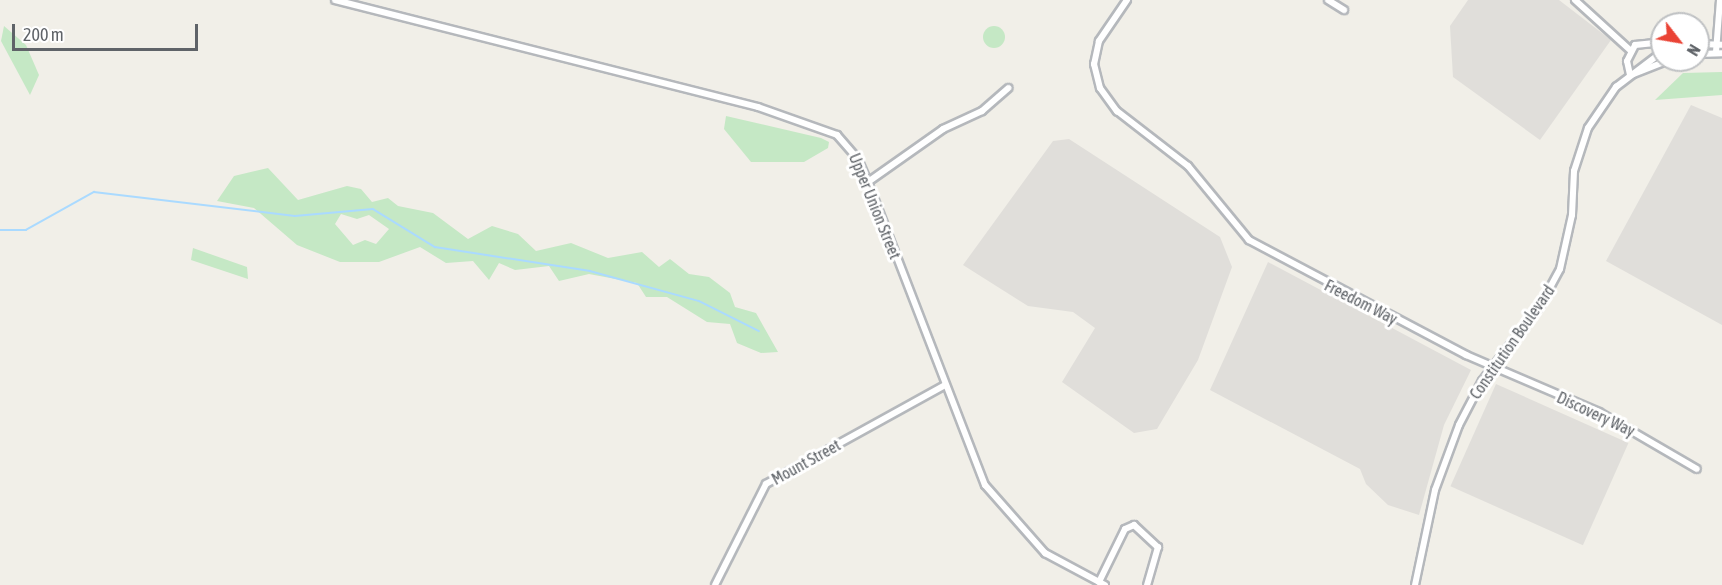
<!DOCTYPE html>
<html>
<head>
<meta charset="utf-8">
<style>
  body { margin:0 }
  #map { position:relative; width:1722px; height:585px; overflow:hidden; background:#f1efe8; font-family:"Asap Condensed",sans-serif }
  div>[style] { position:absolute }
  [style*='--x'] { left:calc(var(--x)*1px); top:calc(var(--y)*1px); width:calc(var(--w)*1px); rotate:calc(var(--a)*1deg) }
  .industrial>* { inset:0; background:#e0deda; transform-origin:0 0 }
  .green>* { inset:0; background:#c5e8c5 }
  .round { border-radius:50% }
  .stream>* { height:1.5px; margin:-0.75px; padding:0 0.75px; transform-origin:0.75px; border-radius:0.75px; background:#aadaff }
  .roads { filter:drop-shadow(2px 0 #b5b8bc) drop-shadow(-2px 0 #b5b8bc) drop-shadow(0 2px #b5b8bc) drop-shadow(0 -2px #b5b8bc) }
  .street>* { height:6px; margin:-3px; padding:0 3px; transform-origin:3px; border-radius:3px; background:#fff }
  span { translate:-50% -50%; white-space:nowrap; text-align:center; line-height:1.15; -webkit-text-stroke:6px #fff; paint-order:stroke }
  .street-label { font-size:16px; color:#5f6368 }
  .north { position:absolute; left:1650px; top:12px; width:60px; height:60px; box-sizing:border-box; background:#fff; border:2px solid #bfc1c3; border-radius:50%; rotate:121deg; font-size:16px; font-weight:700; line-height:24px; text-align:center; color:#5f6368 }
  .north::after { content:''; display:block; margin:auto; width:21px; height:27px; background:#ea4335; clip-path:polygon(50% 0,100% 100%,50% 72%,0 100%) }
  .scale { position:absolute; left:12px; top:24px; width:186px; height:27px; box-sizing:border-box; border:3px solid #5f6368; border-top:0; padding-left:8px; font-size:18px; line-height:21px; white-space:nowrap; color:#5f6368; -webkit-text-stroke:4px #fff; paint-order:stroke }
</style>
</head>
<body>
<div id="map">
  <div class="industrial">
    <div style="clip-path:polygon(1468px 0,1559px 0,1611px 40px,1540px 140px,1453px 77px,1450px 26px)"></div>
    <div style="clip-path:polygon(1691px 105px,1722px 118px,1722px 325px,1606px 261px)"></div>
    <div style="clip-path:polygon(1069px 139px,1220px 237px,1232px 267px,1198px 360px,1157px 429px,1134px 433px,1062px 382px,1095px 328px,1073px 312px,1028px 306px,963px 265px,1053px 141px)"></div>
    <div style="clip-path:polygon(1268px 262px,1471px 370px,1444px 425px,1419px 515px,1388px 505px,1366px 484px,1360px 469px,1210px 390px)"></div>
    <div style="left:1496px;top:384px;width:145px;height:112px;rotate:24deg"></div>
  </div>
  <div class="green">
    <div class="round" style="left:983px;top:26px;width:22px;height:22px"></div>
    <div style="clip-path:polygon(4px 26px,26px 45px,39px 75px,30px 95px,1px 41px)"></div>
    <div style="clip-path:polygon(1722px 72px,1722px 95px,1655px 100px,1683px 73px)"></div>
    <div style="clip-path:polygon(726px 116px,821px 138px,829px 142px,828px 148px,804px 162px,751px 162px,724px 129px)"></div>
    <div style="clip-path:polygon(evenodd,268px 168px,298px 200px,347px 186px,361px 189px,372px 202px,388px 198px,398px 206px,433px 213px,468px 239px,492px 226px,518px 234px,536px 251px,571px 243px,608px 258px,642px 252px,659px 267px,670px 259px,689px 274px,709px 277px,730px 293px,735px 307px,756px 313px,778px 352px,761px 353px,737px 343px,730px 324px,707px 322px,667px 297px,646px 297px,637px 283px,589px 274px,559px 281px,549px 266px,515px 270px,499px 263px,489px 280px,473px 261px,446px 263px,420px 247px,379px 262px,340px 262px,297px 245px,254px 208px,217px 201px,234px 176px,268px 168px,341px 214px,357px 219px,369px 215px,389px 229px,376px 244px,365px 240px,353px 245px,335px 224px,341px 214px)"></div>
    <div style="clip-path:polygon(193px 248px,247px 267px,248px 279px,191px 260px)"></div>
  </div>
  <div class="stream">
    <div style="--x:0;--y:230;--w:26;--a:0"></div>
    <div style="--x:26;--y:230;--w:78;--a:-29.2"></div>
    <div style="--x:94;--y:192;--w:202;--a:6.8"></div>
    <div style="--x:295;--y:216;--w:78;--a:-5.1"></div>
    <div style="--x:373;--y:209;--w:73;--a:31.5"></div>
    <div style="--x:435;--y:247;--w:157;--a:8.8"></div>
    <div style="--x:590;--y:271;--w:113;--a:15.4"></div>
    <div style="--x:699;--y:301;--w:67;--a:26.6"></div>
  </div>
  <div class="roads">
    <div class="street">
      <div style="--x:335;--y:0;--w:436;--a:14.2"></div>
      <div style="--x:758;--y:107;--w:84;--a:19.5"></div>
      <div style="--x:837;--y:135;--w:32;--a:49"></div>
      <div style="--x:858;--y:159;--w:25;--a:67"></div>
      <div style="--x:868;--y:182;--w:325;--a:68.9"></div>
      <div style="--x:985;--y:485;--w:91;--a:48.6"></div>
      <div style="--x:1045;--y:553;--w:68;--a:28.1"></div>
      <div style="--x:1127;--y:0;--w:50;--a:124.3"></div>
      <div style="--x:1099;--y:41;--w:24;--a:102"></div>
      <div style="--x:1094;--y:64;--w:25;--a:76"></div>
      <div style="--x:1100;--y:88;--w:29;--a:54"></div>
      <div style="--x:1117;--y:111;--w:90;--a:37.8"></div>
      <div style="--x:1188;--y:166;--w:96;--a:50.5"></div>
      <div style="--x:1249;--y:240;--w:246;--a:27.9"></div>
      <div style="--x:1466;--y:355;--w:145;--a:23.2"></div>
      <div style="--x:1599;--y:412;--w:113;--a:30.2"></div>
      <div style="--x:1328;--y:0;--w:19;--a:32"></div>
      <div style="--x:1575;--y:0;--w:76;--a:42.3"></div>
      <div style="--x:1698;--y:44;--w:24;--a:2"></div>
      <div style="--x:1716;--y:52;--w:52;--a:-85.6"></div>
      <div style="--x:1698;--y:54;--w:24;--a:-2"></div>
      <div style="--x:1630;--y:75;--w:14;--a:-102"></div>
      <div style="--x:1627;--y:61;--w:18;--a:-63"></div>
      <div style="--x:1635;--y:45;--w:27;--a:-6"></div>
      <div style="--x:1631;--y:75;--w:41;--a:-21.5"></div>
      <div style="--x:868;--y:182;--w:92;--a:-35.2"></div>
      <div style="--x:943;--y:129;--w:43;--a:-24.8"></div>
      <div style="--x:982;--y:111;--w:35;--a:-41"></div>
      <div style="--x:1099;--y:582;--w:59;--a:-63.9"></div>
      <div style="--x:1125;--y:529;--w:10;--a:-24"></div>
      <div style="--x:1134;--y:525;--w:33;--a:43"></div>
      <div style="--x:1158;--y:547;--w:40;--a:106"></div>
      <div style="--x:715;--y:585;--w:113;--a:-63.2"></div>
      <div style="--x:766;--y:484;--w:205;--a:-28.9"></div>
      <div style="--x:1415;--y:585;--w:97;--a:-78.1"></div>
      <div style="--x:1435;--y:490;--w:69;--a:-69.7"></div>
      <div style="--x:1459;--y:425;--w:50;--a:-62.4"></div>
      <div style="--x:1482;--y:381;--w:95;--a:-52.3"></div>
      <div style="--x:1540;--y:306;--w:42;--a:-61.6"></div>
      <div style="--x:1560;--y:269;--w:55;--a:-77.5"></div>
      <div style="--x:1572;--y:215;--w:44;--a:-87.4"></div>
      <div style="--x:1574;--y:171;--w:45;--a:-72"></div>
      <div style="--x:1588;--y:128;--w:50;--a:-55.7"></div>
      <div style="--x:1616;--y:87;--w:58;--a:-37.3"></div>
    </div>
  </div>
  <div class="street-label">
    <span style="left:875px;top:206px;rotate:68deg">Upper Union Street</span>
    <span style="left:1361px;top:302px;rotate:27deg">Freedom Way</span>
    <span style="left:1512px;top:342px;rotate:-55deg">Constitution Boulevard</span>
    <span style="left:1596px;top:414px;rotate:25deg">Discovery Way</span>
    <span style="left:806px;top:462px;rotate:-29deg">Mount Street</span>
  </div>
  <div class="north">N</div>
  <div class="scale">200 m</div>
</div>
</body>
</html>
